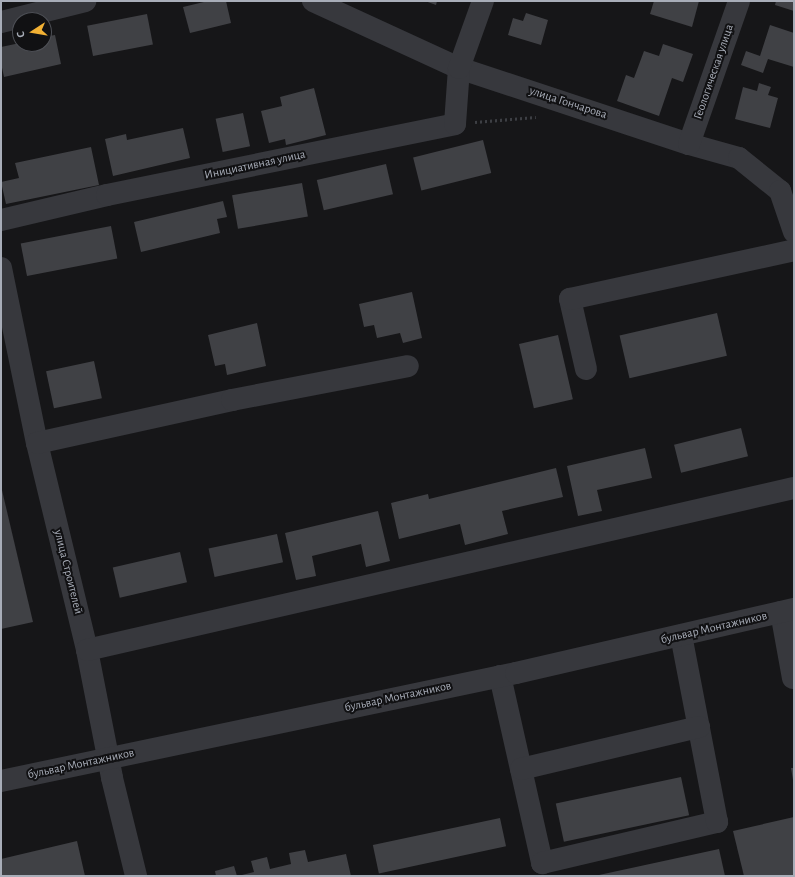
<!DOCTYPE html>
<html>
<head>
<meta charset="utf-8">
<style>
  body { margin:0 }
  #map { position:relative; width:795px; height:877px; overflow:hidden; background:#161618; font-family:"Alegreya Sans",sans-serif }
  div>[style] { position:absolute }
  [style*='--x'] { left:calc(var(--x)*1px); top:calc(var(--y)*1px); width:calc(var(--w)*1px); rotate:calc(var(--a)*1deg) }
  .building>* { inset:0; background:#404145; transform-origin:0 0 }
  .path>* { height:2.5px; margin-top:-1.25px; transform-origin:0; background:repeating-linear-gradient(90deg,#3d3f44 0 2px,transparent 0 5px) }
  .minor>* { height:22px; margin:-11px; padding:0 11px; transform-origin:11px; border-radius:11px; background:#37383d }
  span { translate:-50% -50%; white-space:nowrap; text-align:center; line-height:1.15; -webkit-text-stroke:4px #111113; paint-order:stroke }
  .street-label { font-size:12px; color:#a8adb8 }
  .frame { position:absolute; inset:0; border:2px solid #a8adb8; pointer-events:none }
  .north { position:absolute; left:12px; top:12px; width:40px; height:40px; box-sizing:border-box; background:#111113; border:1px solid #4d4f55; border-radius:50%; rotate:258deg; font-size:11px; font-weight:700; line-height:16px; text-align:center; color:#a8adb8 }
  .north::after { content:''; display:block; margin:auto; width:14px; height:18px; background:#f2b134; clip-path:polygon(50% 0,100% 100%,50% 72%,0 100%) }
</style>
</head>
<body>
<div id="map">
  <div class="building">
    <div style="clip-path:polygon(208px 1px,226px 1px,231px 23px,190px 33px,183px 7px)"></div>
    <div style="clip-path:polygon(425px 1px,437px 1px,436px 5px)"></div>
    <div style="clip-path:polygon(654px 1px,699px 1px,692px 27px,650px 14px)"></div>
    <div style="clip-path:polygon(776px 1px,794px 1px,794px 11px,775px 5px)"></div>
    <div style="clip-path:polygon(526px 13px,548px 20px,541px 45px,508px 35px,513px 18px,523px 21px)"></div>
    <div style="left:147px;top:14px;width:31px;height:61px;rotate:79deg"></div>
    <div style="clip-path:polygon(770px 25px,794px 33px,794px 67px,768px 59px,763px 73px,741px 65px,746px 51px,760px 56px)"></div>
    <div style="clip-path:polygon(55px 35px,61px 64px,4px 77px,1px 63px,1px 47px,20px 43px,44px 44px,44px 37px)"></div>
    <div style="clip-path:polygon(663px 44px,693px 54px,683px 82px,672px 78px,659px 116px,617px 101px,626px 75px,634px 78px,644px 51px,659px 56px)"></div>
    <div style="clip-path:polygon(759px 83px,771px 87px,768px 95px,778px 98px,770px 128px,735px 119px,743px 87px,757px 91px)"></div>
    <div style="clip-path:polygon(314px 88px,326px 135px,286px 145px,285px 139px,269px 143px,261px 111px,282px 106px,280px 97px)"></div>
    <div style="left:243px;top:113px;width:34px;height:28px;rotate:78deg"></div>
    <div style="clip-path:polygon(183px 128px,190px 158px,113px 176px,105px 139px,126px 134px,127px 140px)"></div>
    <div style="left:483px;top:140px;width:34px;height:72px;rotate:76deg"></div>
    <div style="clip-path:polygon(91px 147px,99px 185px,6px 204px,1px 182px,19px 178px,15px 163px)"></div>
    <div style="left:386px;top:164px;width:31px;height:71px;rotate:77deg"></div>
    <div style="left:302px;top:183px;width:34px;height:71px;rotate:80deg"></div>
    <div style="clip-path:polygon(223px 201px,227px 217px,217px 219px,220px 233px,141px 252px,134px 222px)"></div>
    <div style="left:111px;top:226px;width:33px;height:92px;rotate:79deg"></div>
    <div style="clip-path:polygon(412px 292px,422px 338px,403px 343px,400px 333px,377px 338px,374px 325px,364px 327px,359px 304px)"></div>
    <div style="left:717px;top:313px;width:44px;height:100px;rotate:77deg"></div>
    <div style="clip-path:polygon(257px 323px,266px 366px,227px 375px,225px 364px,215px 366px,208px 335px)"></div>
    <div style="left:558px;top:335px;width:66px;height:40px;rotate:77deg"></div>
    <div style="left:94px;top:361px;width:38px;height:49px;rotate:78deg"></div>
    <div style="left:741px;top:428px;width:29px;height:69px;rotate:76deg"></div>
    <div style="clip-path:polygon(645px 448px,652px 478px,597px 490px,602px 511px,578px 516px,567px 466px)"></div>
    <div style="clip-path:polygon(556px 468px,563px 497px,502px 511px,508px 534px,465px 545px,460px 524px,399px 539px,391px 503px,428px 494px,429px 499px)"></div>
    <div style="clip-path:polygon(1px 486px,33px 622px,1px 629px)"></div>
    <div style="clip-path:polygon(378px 511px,390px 561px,366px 567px,361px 544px,312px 556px,316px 576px,296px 580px,285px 533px)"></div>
    <div style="left:277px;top:534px;width:29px;height:70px;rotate:78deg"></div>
    <div style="left:180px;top:552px;width:31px;height:69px;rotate:77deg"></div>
    <div style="clip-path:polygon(791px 768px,794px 768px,794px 780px,793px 780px)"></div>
    <div style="left:681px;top:777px;width:39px;height:128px;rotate:78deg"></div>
    <div style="clip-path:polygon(794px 817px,794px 876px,744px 876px,733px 831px)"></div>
    <div style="left:500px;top:818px;width:29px;height:130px;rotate:78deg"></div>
    <div style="clip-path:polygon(77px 841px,85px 876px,1px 876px,1px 859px)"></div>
    <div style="clip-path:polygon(719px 849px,725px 876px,599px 876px,599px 875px)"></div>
    <div style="clip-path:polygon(305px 850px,308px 862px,346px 854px,351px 876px,238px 876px,254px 872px,251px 861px,267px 857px,270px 869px,291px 864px,289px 853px)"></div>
    <div style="clip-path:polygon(234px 866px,237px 876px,216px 876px,215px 871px)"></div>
  </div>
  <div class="path">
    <div style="--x:475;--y:122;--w:61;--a:-4.7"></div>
  </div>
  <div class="minor">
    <div style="--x:313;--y:1;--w:161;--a:24.7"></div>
    <div style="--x:459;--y:68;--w:242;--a:18.3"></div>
    <div style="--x:689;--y:144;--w:52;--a:15.6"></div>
    <div style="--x:739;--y:158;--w:53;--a:38.8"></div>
    <div style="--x:780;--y:191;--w:43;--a:71.1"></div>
    <div style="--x:1;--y:22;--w:87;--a:-14"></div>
    <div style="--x:689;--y:144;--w:151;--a:-70.7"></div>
    <div style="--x:1;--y:220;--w:109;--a:-13.3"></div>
    <div style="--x:107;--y:195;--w:355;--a:-11.5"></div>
    <div style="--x:455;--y:124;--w:56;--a:-85.9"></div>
    <div style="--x:459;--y:68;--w:71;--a:-70.3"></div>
    <div style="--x:1;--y:268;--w:179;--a:78.4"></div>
    <div style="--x:37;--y:443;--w:213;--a:76.4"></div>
    <div style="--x:87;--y:650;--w:130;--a:78.9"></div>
    <div style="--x:112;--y:778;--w:101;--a:76.2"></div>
    <div style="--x:586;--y:369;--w:72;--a:-102.9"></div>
    <div style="--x:570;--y:299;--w:229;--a:-12.3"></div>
    <div style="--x:37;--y:443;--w:200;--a:-12.4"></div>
    <div style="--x:232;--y:400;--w:179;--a:-10.9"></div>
    <div style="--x:781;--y:612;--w:67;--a:79.7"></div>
    <div style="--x:87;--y:650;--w:725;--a:-12.91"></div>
    <div style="--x:500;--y:676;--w:192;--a:77.3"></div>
    <div style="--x:542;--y:863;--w:180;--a:-13.2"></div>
    <div style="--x:717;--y:822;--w:190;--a:-100.9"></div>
    <div style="--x:521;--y:769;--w:183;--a:-13.3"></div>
    <div style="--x:1;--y:781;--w:526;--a:-11.84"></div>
    <div style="--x:516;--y:673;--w:285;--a:-13"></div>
  </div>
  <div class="street-label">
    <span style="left:714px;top:72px;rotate:-71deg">Геологическая улица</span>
    <span style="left:568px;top:103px;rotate:18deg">улица Гончарова</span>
    <span style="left:255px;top:165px;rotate:-12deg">Инициативная улица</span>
    <span style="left:68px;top:572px;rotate:76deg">улица Строителей</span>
    <span style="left:714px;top:628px;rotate:-13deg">бульвар Монтажников</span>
    <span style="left:398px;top:697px;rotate:-12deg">бульвар Монтажников</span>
    <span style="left:81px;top:764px;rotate:-12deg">бульвар Монтажников</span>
  </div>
  <div class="frame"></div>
  <div class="north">С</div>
</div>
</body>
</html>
